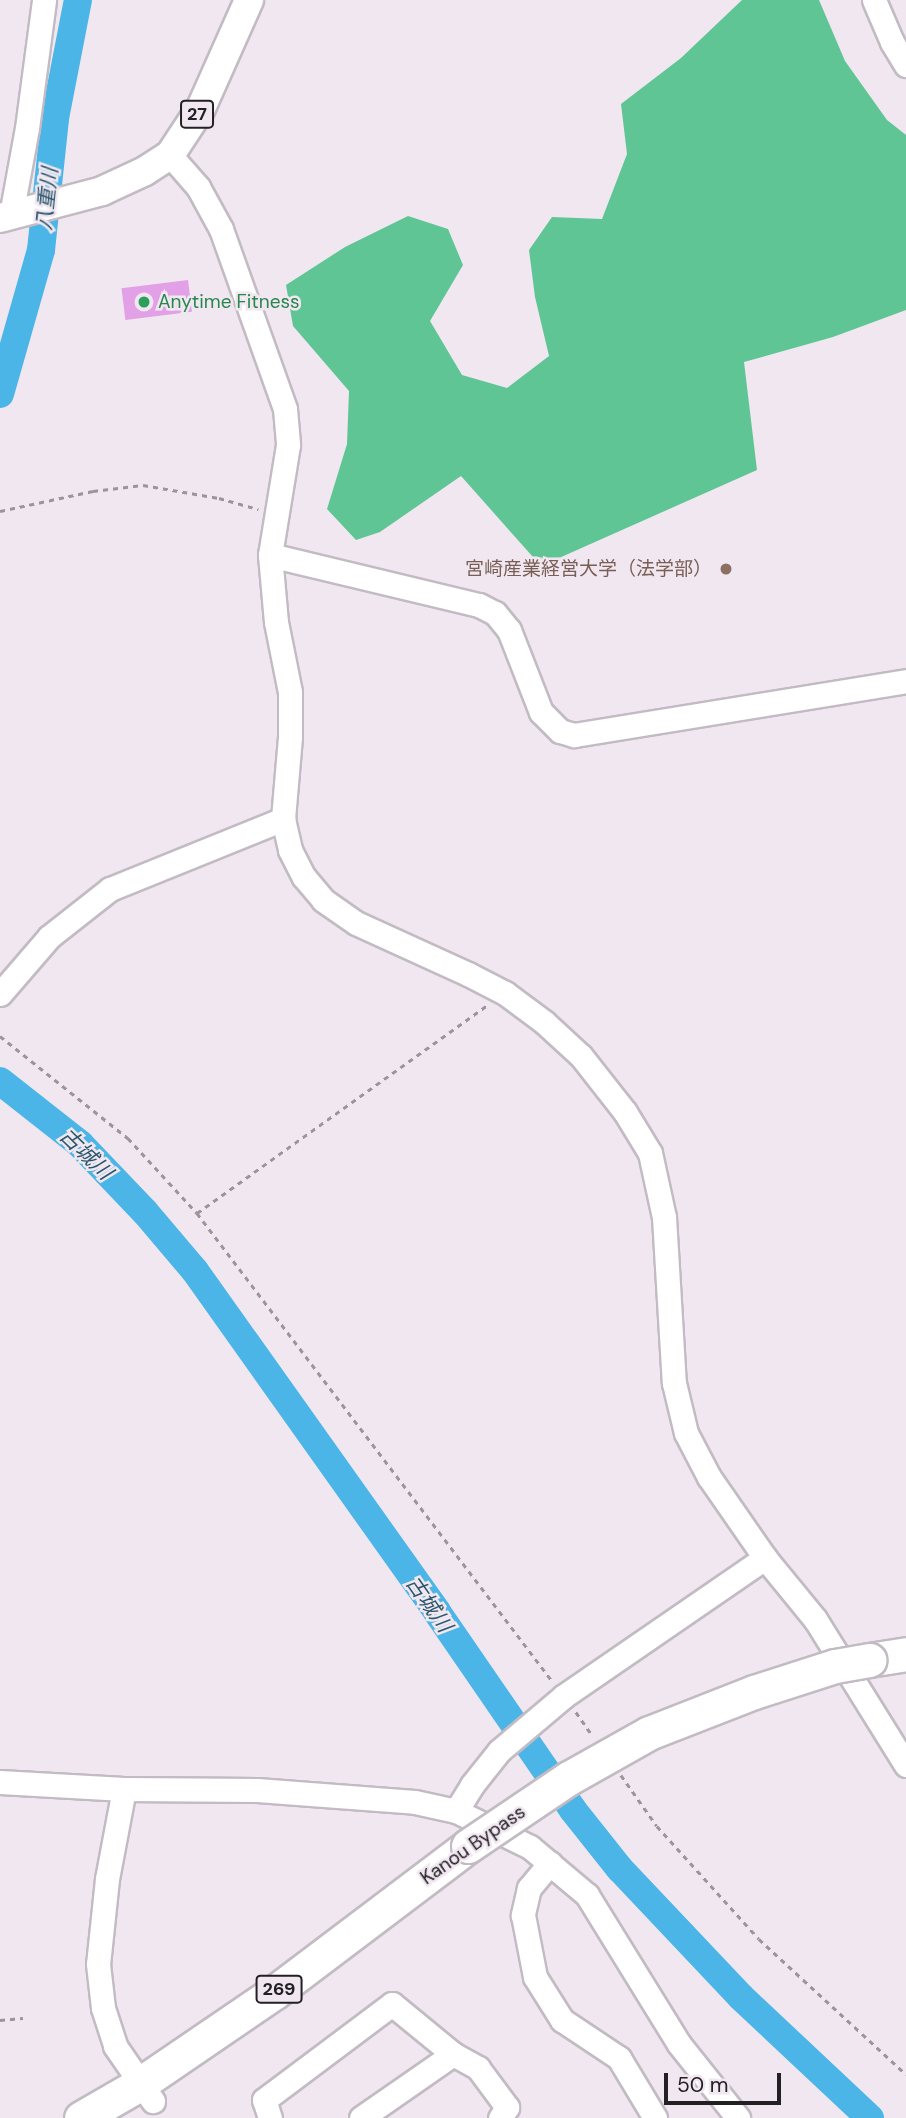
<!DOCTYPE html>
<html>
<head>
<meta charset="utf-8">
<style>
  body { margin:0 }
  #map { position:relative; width:906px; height:2118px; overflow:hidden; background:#f0e7f0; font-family:"DM Sans","Noto Sans JP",sans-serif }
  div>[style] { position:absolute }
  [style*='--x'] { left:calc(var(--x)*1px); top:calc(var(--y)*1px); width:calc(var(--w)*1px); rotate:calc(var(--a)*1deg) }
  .forest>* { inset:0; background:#60c594 }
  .river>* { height:28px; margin:-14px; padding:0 14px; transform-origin:14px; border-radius:14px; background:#4ab5e6 }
  .building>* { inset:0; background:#e2a0e6; transform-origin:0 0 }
  .path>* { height:2.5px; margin-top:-1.25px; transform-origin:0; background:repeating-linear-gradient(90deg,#9b959b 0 5px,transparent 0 10px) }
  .roads { filter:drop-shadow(2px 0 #c3bbc4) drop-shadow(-2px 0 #c3bbc4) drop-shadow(0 2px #c3bbc4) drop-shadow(0 -2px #c3bbc4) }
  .minor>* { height:23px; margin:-11.5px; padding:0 11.5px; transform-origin:11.5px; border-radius:11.5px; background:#fff }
  .major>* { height:28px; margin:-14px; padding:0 14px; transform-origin:14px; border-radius:14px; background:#fff }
  .highway>* { height:33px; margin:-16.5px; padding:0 16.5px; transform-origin:16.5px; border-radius:16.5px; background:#fff }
  .bridges { filter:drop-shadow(2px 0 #c3bbc4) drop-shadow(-2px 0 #c3bbc4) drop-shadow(0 2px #c3bbc4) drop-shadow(0 -2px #c3bbc4) }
  .highway-bridge>* { height:33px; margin:-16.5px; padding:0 16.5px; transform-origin:16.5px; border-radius:16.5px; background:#fff }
  .dots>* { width:19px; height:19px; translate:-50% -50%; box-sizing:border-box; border:4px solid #f0e7f0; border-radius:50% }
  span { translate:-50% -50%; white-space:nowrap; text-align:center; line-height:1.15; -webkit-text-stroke:5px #f0e7f0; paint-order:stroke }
  .shield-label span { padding:2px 5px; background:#f0e7f0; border:2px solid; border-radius:5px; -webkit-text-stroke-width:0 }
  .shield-label { font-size:18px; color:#232023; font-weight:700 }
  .leisure-label { font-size:19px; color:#27864d }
  .left { translate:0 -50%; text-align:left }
  .education-label { font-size:19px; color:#785e54 }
  .right { translate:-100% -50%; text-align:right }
  .street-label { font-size:19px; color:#232023 }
  .water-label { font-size:21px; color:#2b576c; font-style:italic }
  .scale { position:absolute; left:664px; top:2073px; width:117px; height:32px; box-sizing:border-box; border:4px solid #232023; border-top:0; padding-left:9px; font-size:21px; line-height:24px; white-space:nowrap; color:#232023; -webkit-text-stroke:5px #f0e7f0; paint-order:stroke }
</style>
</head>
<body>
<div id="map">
  <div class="forest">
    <div style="clip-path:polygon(742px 0,819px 0,845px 61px,887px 120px,906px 135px,906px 310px,833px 337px,744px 362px,757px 470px,541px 566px,461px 476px,380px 532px,356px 540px,327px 509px,347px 444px,349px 391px,293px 326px,286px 285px,345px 247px,408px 216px,448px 229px,463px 265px,430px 321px,462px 375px,507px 388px,549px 356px,535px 297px,529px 250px,552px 217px,602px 219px,627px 154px,621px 104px,681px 58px)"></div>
  </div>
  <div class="river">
    <div style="--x:0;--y:394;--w:150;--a:-74.1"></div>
    <div style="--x:41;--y:250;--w:133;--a:-83.9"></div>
    <div style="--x:55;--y:118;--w:120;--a:-79"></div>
    <div style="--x:0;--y:1081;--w:102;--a:38.2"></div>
    <div style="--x:80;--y:1144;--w:94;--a:46.3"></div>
    <div style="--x:145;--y:1212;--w:77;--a:49.7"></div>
    <div style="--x:195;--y:1271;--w:418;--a:54.6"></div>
    <div style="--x:437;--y:1612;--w:240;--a:55.5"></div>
    <div style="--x:573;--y:1810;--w:75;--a:51.5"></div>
    <div style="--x:620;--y:1869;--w:176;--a:46.6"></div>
    <div style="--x:741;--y:1997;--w:177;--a:43.2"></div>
  </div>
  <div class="building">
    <div style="left:188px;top:280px;width:32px;height:67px;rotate:83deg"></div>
  </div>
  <div class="path">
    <div style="--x:0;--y:511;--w:95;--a:-12.1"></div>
    <div style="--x:93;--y:491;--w:50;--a:-6.8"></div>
    <div style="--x:143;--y:485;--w:77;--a:9.7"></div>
    <div style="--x:219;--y:498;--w:41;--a:15.8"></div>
    <div style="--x:0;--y:1036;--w:164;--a:38.6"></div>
    <div style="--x:128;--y:1138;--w:102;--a:47.4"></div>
    <div style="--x:197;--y:1213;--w:589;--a:52.8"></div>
    <div style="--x:197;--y:1213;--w:358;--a:-35.6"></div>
    <div style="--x:576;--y:1712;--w:28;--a:55"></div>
    <div style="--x:621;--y:1775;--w:62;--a:54.8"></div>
    <div style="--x:657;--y:1826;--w:152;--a:47.9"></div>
    <div style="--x:759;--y:1939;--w:200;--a:42.6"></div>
    <div style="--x:0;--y:2020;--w:23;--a:-5"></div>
  </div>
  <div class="roads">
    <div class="minor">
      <div style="--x:874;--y:0;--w:46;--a:66.8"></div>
      <div style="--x:892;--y:42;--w:27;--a:59"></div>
      <div style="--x:170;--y:155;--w:43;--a:48.8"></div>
      <div style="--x:198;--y:187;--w:48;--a:61.3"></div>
      <div style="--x:221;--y:229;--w:191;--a:70.4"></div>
      <div style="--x:285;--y:409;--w:36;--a:85"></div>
      <div style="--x:288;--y:445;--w:111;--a:99.3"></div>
      <div style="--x:270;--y:555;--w:67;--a:84.9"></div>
      <div style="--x:276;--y:622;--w:71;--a:78.7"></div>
      <div style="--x:290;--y:692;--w:45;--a:90"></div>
      <div style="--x:290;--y:737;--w:82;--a:94.9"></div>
      <div style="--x:283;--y:819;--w:32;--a:77"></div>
      <div style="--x:290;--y:850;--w:30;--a:63"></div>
      <div style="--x:304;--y:877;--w:30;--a:50"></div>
      <div style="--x:323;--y:900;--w:40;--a:34.9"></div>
      <div style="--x:356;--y:923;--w:123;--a:24.5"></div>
      <div style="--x:468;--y:974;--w:42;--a:27.2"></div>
      <div style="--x:505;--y:993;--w:49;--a:36.6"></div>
      <div style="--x:544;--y:1022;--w:50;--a:42.6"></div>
      <div style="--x:581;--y:1056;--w:71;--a:51.8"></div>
      <div style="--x:625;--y:1112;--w:48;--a:58.6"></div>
      <div style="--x:650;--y:1153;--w:66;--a:77.7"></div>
      <div style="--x:664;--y:1217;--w:166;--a:86.6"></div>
      <div style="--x:674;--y:1383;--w:51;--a:76.5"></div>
      <div style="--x:686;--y:1433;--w:50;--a:62.4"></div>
      <div style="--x:709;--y:1477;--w:98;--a:55.3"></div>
      <div style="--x:765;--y:1558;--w:79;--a:50.7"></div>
      <div style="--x:815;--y:1619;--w:172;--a:58.1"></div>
      <div style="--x:11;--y:215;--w:88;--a:-79.6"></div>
      <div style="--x:27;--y:128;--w:129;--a:-82.4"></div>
      <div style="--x:270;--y:555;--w:215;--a:13.5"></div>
      <div style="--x:479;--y:605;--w:18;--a:27"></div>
      <div style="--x:495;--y:613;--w:22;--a:51"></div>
      <div style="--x:509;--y:630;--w:88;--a:68.7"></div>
      <div style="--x:541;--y:712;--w:27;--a:45"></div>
      <div style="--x:560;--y:731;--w:15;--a:16"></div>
      <div style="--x:574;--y:735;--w:336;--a:-9.2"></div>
      <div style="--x:0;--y:994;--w:75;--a:-49.3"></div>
      <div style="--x:49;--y:937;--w:78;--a:-38.2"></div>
      <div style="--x:110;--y:889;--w:187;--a:-22"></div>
      <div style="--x:0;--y:1782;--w:124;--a:3.2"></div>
      <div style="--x:124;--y:1789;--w:133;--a:0.4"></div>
      <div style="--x:257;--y:1790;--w:158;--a:4.3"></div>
      <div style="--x:415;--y:1802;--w:42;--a:12.4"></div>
      <div style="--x:456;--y:1811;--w:82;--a:25.9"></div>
      <div style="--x:530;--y:1847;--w:75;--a:40.1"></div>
      <div style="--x:587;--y:1895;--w:175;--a:58.3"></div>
      <div style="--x:679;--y:2044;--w:95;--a:51.4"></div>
      <div style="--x:124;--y:1789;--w:92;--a:100.7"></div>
      <div style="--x:107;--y:1879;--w:85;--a:96"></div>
      <div style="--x:98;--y:1964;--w:44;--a:83.5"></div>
      <div style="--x:103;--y:2008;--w:40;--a:72"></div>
      <div style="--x:115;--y:2046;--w:67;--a:55.4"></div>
      <div style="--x:456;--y:1811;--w:31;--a:-58"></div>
      <div style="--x:472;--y:1785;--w:43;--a:-51.5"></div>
      <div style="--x:499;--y:1751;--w:85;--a:-40.2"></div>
      <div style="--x:564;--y:1696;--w:244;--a:-34.5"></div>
      <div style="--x:550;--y:1863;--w:33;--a:130"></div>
      <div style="--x:529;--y:1888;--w:28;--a:103"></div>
      <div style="--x:523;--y:1915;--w:63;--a:79"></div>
      <div style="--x:535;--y:1977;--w:51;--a:57.9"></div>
      <div style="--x:562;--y:2020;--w:69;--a:33.7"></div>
      <div style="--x:619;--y:2058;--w:70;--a:59"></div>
      <div style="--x:270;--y:2118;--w:19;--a:-108"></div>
      <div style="--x:264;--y:2100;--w:160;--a:-36.9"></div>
      <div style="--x:392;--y:2004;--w:79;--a:39.3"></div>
      <div style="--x:453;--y:2054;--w:29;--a:29"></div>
      <div style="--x:478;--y:2068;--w:49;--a:53.4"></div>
      <div style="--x:507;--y:2107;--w:13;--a:122"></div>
      <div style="--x:361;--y:2118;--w:112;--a:-34.8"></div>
    </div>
    <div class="major">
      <div style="--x:0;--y:218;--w:106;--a:-14.8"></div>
      <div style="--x:102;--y:191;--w:47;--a:-24.9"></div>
      <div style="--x:145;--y:171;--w:30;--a:-33"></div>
      <div style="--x:170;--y:155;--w:56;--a:-56.6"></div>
      <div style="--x:201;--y:108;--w:118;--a:-66"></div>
    </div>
    <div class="highway">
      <div style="--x:869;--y:1660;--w:37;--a:-9"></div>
      <div style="--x:81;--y:2118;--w:68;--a:-30"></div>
      <div style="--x:140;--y:2084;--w:163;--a:-34.3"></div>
      <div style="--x:275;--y:1992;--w:242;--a:-37.1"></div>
    </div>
  </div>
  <div class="bridges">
    <div class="highway-bridge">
      <div style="--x:468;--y:1846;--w:122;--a:-34"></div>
      <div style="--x:569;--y:1778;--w:92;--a:-29.4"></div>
      <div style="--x:649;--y:1733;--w:113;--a:-21.3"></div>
      <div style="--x:754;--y:1692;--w:85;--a:-17.8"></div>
      <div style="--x:835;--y:1666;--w:35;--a:-10"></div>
    </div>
  </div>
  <div class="dots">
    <div style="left:144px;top:302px;background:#2e9e5b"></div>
    <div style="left:726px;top:569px;background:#8d6e63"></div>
  </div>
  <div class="shield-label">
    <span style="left:197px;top:114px">27</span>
    <span style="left:279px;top:1989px">269</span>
  </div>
  <div class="leisure-label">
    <span class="left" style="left:158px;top:302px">Anytime Fitness</span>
  </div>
  <div class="education-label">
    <span class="right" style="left:712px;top:569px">宮崎産業経営大学（法学部）</span>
  </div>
  <div class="street-label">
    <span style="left:473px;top:1845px;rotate:-35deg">Kanou Bypass</span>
  </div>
  <div class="water-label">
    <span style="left:47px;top:199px;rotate:-84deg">八重川</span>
    <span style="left:86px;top:1154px;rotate:44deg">古城川</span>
    <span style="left:429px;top:1604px;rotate:55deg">古城川</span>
  </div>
  <div class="scale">50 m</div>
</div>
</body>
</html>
